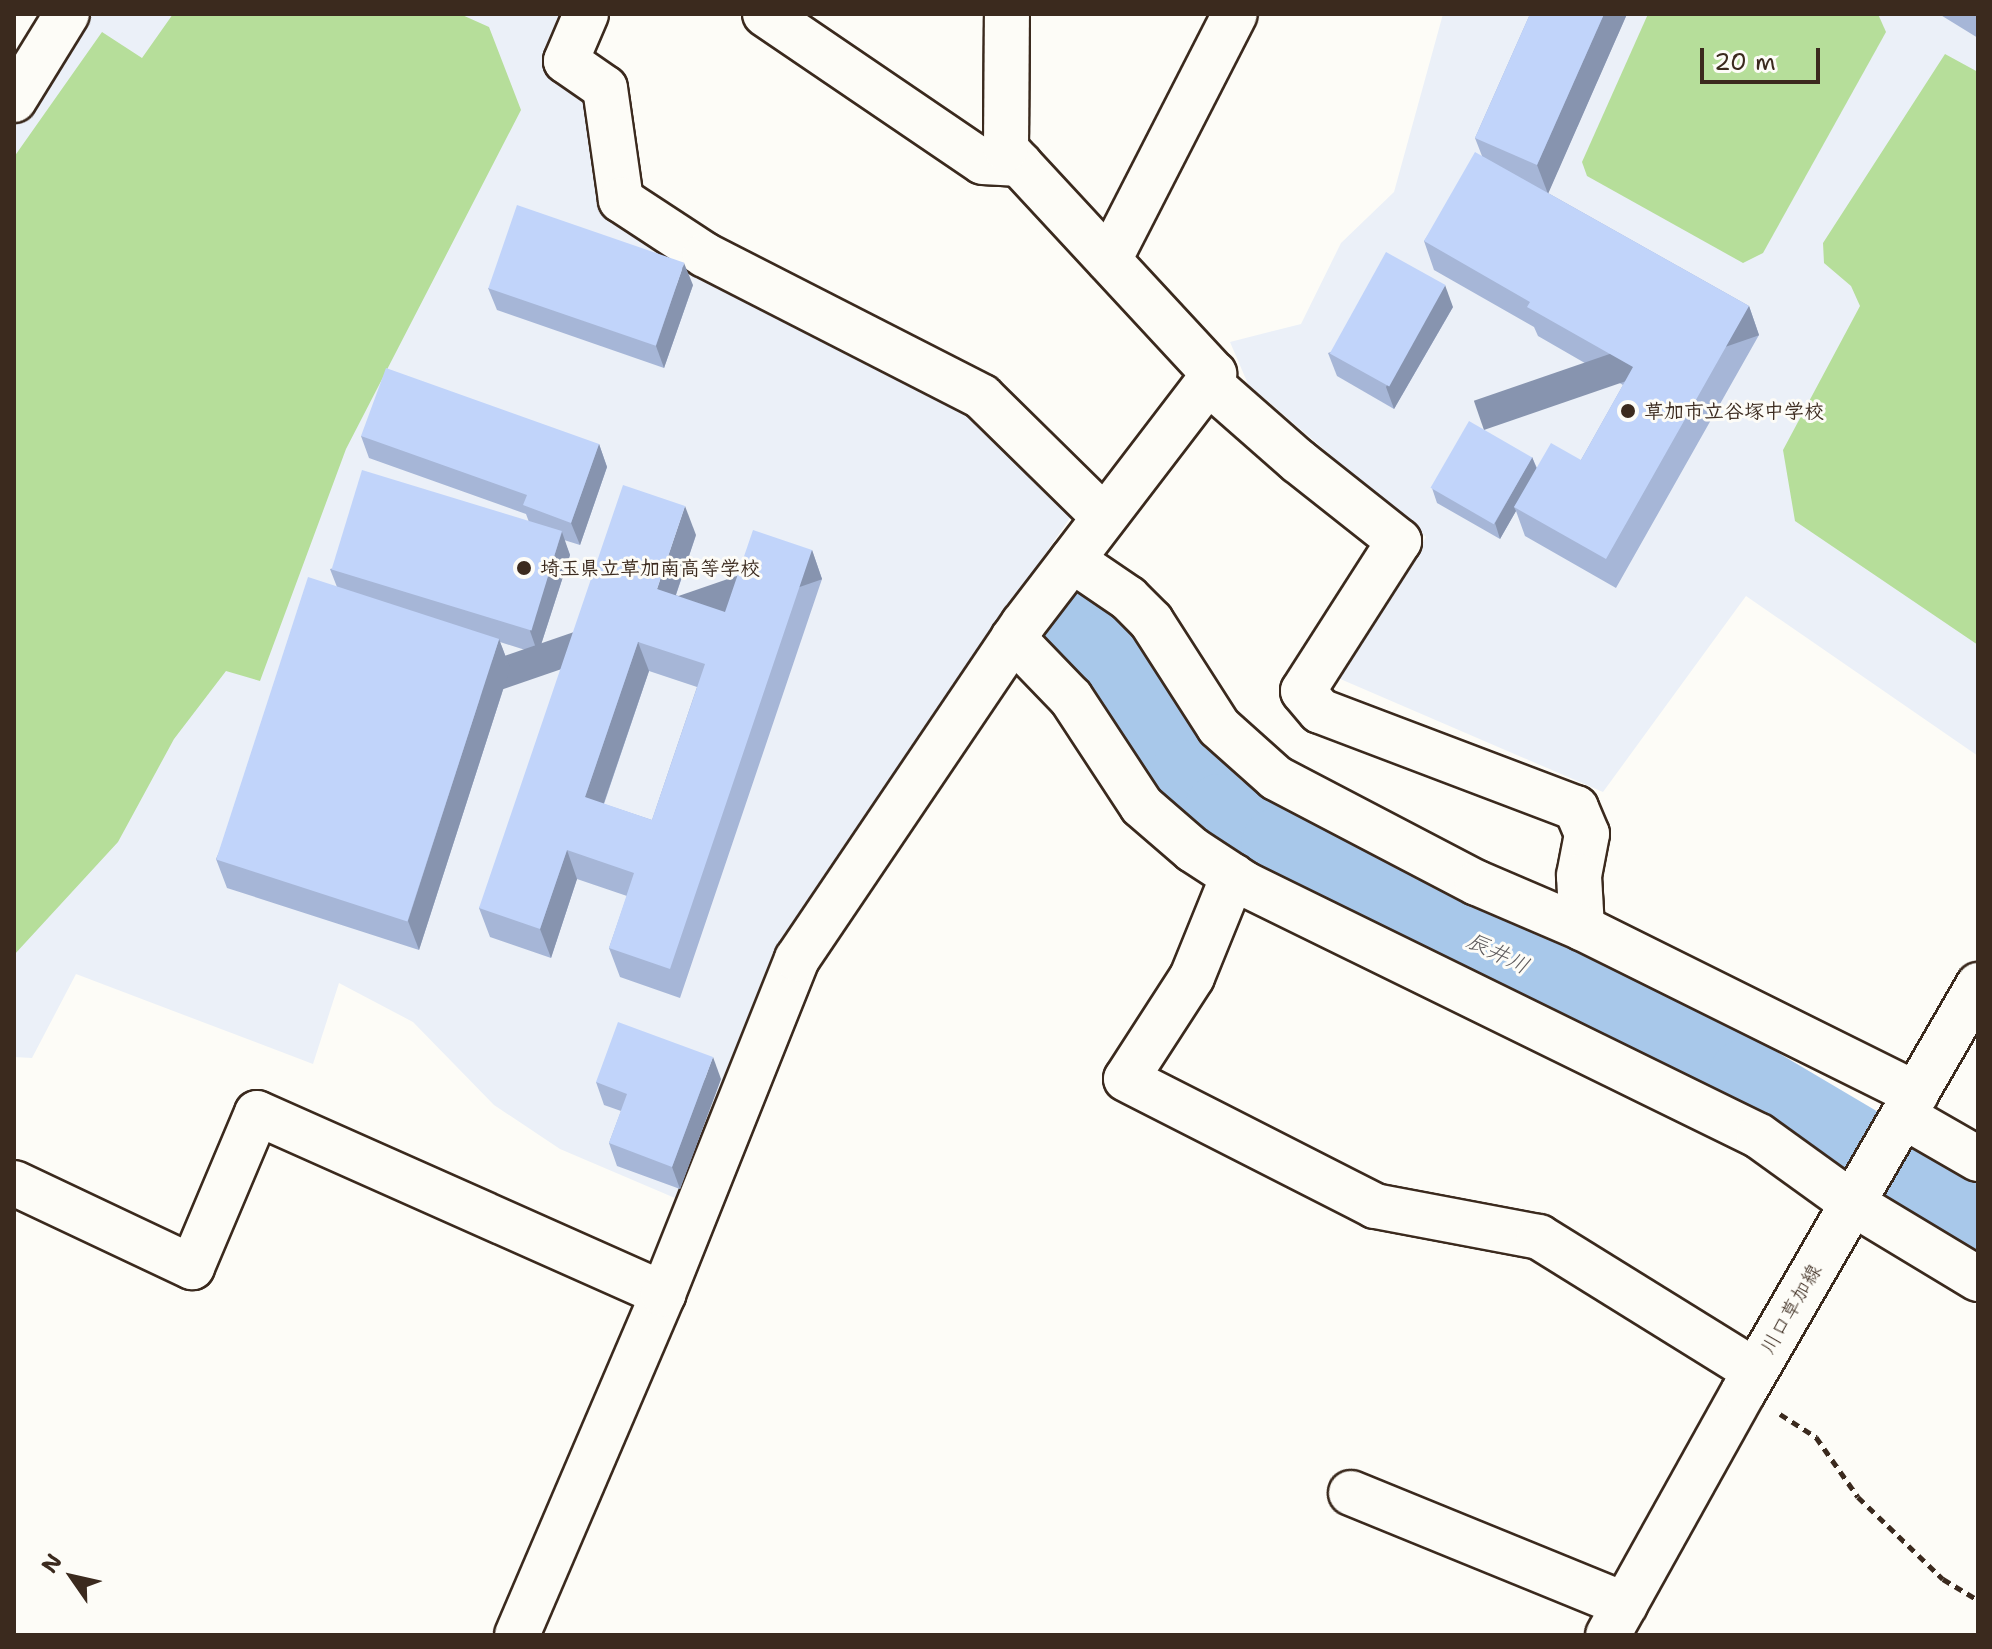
<!DOCTYPE html>
<html>
<head>
<meta charset="utf-8">
<style>
  body { margin:0 }
  #map { position:relative; width:1992px; height:1649px; overflow:hidden; background:#fdfcf7; font-family:"Shantell Sans","Klee One",sans-serif }
  div>[style] { position:absolute }
  [style*='--x'] { left:calc(var(--x)*1px); top:calc(var(--y)*1px); width:calc(var(--w)*1px); rotate:calc(var(--a)*1deg) }
  .built>* { inset:0; background:#ebf0f8 }
  .green>* { inset:0; background:#b6de9a }
  .river>* { height:72px; margin:-36px; padding:0 36px; transform-origin:36px; border-radius:36px; background:#a8c8ea }
  .path>* { height:5px; margin-top:-2.5px; transform-origin:0; background:repeating-linear-gradient(90deg,#3b2a1e 0 8px,transparent 0 14px) }
  .roads { filter:drop-shadow(2px 0 #3b2a1e) drop-shadow(-2px 0 #3b2a1e) drop-shadow(0 2px #3b2a1e) drop-shadow(0 -2px #3b2a1e) }
  .minor>* { height:44px; margin:-22px; padding:0 22px; transform-origin:22px; border-radius:22px; background:#fdfcf7 }
  .major>* { height:44px; margin:-22px; padding:0 22px; transform-origin:22px; border-radius:22px; background:#fdfcf7 }
  .wall>* { inset:0; background:#a6b6d7 }
  .shaded-wall>* { inset:0; background:#8794af; transform-origin:0 0 }
  .building>* { inset:0; background:#c1d4fa; transform-origin:0 0 }
  .dots>* { width:22px; height:22px; translate:-50% -50%; box-sizing:border-box; border:4px solid #fdfcf7; border-radius:50% }
  span { translate:-50% -50%; white-space:nowrap; text-align:center; line-height:1.15; -webkit-text-stroke:6px #fdfcf7; paint-order:stroke }
  .poi-label { font-size:20px; color:#3b2a1e; font-weight:700 }
  .left { translate:0 -50%; text-align:left }
  .street-label { font-size:20px; color:#3b2a1e }
  .water-label { font-size:22px; color:#5c595b; font-style:italic }
  .frame { position:absolute; inset:0; border:16px solid #3b2a1e; pointer-events:none }
  .north { position:absolute; left:32px; top:1537px; width:80px; height:80px; -webkit-text-stroke:6px #fdfcf7; paint-order:stroke; rotate:304deg; font-size:22px; font-weight:700; line-height:32px; text-align:center; color:#3b2a1e }
  .north::after { content:''; display:block; margin:auto; width:28px; height:36px; background:#3b2a1e; clip-path:polygon(50% 0,100% 100%,50% 72%,0 100%) }
  .scale { position:absolute; left:1700px; top:48px; width:120px; height:36px; box-sizing:border-box; border:4px solid #3b2a1e; border-top:0; padding-left:10px; font-size:24px; line-height:28px; white-space:nowrap; color:#3b2a1e; -webkit-text-stroke:6px #fdfcf7; paint-order:stroke }
</style>
</head>
<body>
<div id="map">
  <div class="built">
    <div style="clip-path:polygon(89px 14px,570px 14px,547px 74px,583px 96px,600px 210px,695px 274px,974px 418px,1072px 515px,813px 891px,740px 1041px,682px 1201px,560px 1149px,494px 1105px,413px 1022px,339px 983px,313px 1064px,76px 974px,32px 1058px,14px 1057px,14px 119px)"></div>
    <div style="clip-path:polygon(1443px 14px,1978px 14px,1978px 756px,1746px 596px,1603px 792px,1338px 678px,1426px 537px,1248px 384px,1230px 342px,1301px 324px,1341px 243px,1394px 192px)"></div>
  </div>
  <div class="green">
    <div style="clip-path:polygon(173px 14px,460px 14px,489px 27px,521px 110px,346px 449px,260px 681px,226px 671px,174px 739px,118px 842px,14px 955px,14px 157px,102px 32px,142px 58px)"></div>
    <div style="clip-path:polygon(1648px 14px,1878px 14px,1886px 32px,1763px 253px,1743px 263px,1587px 176px,1582px 162px)"></div>
    <div style="clip-path:polygon(1945px 54px,1978px 72px,1978px 645px,1795px 521px,1783px 450px,1860px 306px,1851px 286px,1824px 263px,1823px 243px)"></div>
  </div>
  <div class="river">
    <div style="--x:1079;--y:626;--w:34;--a:45"></div>
    <div style="--x:1103;--y:650;--w:150;--a:56.9"></div>
    <div style="--x:1185;--y:776;--w:49;--a:44.2"></div>
    <div style="--x:1220;--y:810;--w:66;--a:30.8"></div>
    <div style="--x:1277;--y:844;--w:522;--a:26.27"></div>
    <div style="--x:1745;--y:1075;--w:271;--a:30.6"></div>
  </div>
  <div class="path">
    <div style="--x:1780;--y:1414;--w:43;--a:32.6"></div>
    <div style="--x:1816;--y:1437;--w:73;--a:55"></div>
    <div style="--x:1858;--y:1497;--w:118;--a:44"></div>
    <div style="--x:1943;--y:1579;--w:41;--a:31"></div>
  </div>
  <div class="roads">
    <div class="minor">
      <div style="--x:586;--y:14;--w:51;--a:113.1"></div>
      <div style="--x:566;--y:61;--w:47;--a:34.7"></div>
      <div style="--x:605;--y:88;--w:113;--a:81.9"></div>
      <div style="--x:621;--y:200;--w:100;--a:33.2"></div>
      <div style="--x:705;--y:255;--w:311;--a:27.1"></div>
      <div style="--x:982;--y:397;--w:171;--a:44.5"></div>
      <div style="--x:765;--y:14;--w:263;--a:34.2"></div>
      <div style="--x:983;--y:162;--w:37;--a:3"></div>
      <div style="--x:14;--y:100;--w:101;--a:-58.4"></div>
      <div style="--x:1109;--y:260;--w:276;--a:-62.9"></div>
      <div style="--x:1208;--y:382;--w:120;--a:41.3"></div>
      <div style="--x:1298;--y:461;--w:129;--a:38.4"></div>
      <div style="--x:1399;--y:541;--w:178;--a:122.6"></div>
      <div style="--x:1303;--y:691;--w:26;--a:50"></div>
      <div style="--x:1320;--y:711;--w:274;--a:20.8"></div>
      <div style="--x:1576;--y:808;--w:28;--a:67"></div>
      <div style="--x:1587;--y:834;--w:43;--a:100.8"></div>
      <div style="--x:1579;--y:876;--w:52;--a:86.7"></div>
      <div style="--x:1072;--y:560;--w:68;--a:34.2"></div>
      <div style="--x:1128;--y:598;--w:33;--a:45"></div>
      <div style="--x:1151;--y:621;--w:126;--a:57.3"></div>
      <div style="--x:1219;--y:727;--w:76;--a:41.8"></div>
      <div style="--x:1276;--y:778;--w:227;--a:27.6"></div>
      <div style="--x:1477;--y:883;--w:114;--a:23.2"></div>
      <div style="--x:1582;--y:928;--w:373;--a:26.4"></div>
      <div style="--x:1013;--y:638;--w:83;--a:46"></div>
      <div style="--x:1071;--y:698;--w:129;--a:56.7"></div>
      <div style="--x:1142;--y:806;--w:67;--a:40.8"></div>
      <div style="--x:1193;--y:850;--w:62;--a:33.2"></div>
      <div style="--x:1245;--y:884;--w:572;--a:26.12"></div>
      <div style="--x:1759;--y:1136;--w:115;--a:35.8"></div>
      <div style="--x:1852;--y:1203;--w:147;--a:31.1"></div>
      <div style="--x:1233;--y:876;--w:109;--a:112.1"></div>
      <div style="--x:1192;--y:977;--w:121;--a:122.9"></div>
      <div style="--x:1126;--y:1079;--w:280;--a:27"></div>
      <div style="--x:1375;--y:1206;--w:167;--a:10.7"></div>
      <div style="--x:1539;--y:1237;--w:254;--a:31.8"></div>
      <div style="--x:1905;--y:1117;--w:84;--a:29.9"></div>
      <div style="--x:14;--y:1183;--w:197;--a:25.3"></div>
      <div style="--x:192;--y:1267;--w:167;--a:-67.1"></div>
      <div style="--x:257;--y:1113;--w:445;--a:24"></div>
      <div style="--x:1351;--y:1493;--w:296;--a:22.2"></div>
      <div style="--x:517;--y:1635;--w:371;--a:-66.8"></div>
      <div style="--x:663;--y:1294;--w:361;--a:-68.2"></div>
      <div style="--x:797;--y:959;--w:404;--a:-56"></div>
      <div style="--x:1023;--y:624;--w:315;--a:-52.6"></div>
      <div style="--x:1214;--y:374;--w:306;--a:-132.8"></div>
      <div style="--x:1006;--y:149;--w:135;--a:-89.6"></div>
    </div>
    <div class="major">
      <div style="--x:1608;--y:1635;--w:279;--a:-60.9"></div>
      <div style="--x:1744;--y:1391;--w:469;--a:-60"></div>
    </div>
  </div>
  <div class="wall">
    <div style="clip-path:polygon(1530px 14px,1627px 14px,1548px 193px,1749px 306px,1759px 335px,1616px 588px,1525px 536px,1516px 511px,1500px 539px,1437px 503px,1432px 488px,1532px 457px,1537px 468px,1581px 460px,1623px 385px,1538px 336px,1534px 327px,1434px 270px,1424px 241px,1482px 156px,1475px 138px)"></div>
    <div style="clip-path:polygon(1939px 14px,1978px 14px,1978px 38px)"></div>
    <div style="clip-path:polygon(693px 285px,664px 368px,497px 310px,488px 288px)"></div>
    <div style="clip-path:polygon(1453px 307px,1394px 409px,1337px 376px,1328px 353px)"></div>
    <div style="clip-path:polygon(361px 436px,599px 444px,607px 467px,580px 545px,564px 540px,570px 555px,538px 654px,500px 642px,510px 668px,419px 950px,227px 888px,216px 859px,337px 587px,330px 569px,529px 522px,526px 514px,369px 458px)"></div>
    <div style="clip-path:polygon(evenodd,696px 535px,676px 595px,725px 612px,812px 550px,822px 579px,680px 998px,620px 977px,609px 948px,627px 896px,577px 879px,551px 958px,490px 937px,479px 908px,696px 535px,649px 671px,697px 687px,652px 820px,604px 804px,649px 671px)"></div>
    <div style="clip-path:polygon(721px 1079px,680px 1189px,617px 1166px,609px 1143px,621px 1111px,604px 1105px,596px 1082px)"></div>
  </div>
  <div class="shaded-wall">
    <div style="clip-path:polygon(1604px 14px,1627px 14px,1548px 194px,1537px 165px)"></div>
    <div style="clip-path:polygon(684px 263px,693px 285px,664px 368px,656px 346px)"></div>
    <div style="clip-path:polygon(1445px 285px,1453px 307px,1394px 409px,1386px 387px)"></div>
    <div style="left:1749px;top:306px;width:31px;height:291px;rotate:71deg"></div>
    <div style="clip-path:polygon(599px 444px,607px 467px,580px 545px,571px 523px)"></div>
    <div style="clip-path:polygon(1532px 457px,1538px 472px,1514px 507px,1516px 511px,1500px 539px,1495px 523px)"></div>
    <div style="clip-path:polygon(685px 506px,696px 535px,668px 618px,657px 589px)"></div>
    <div style="clip-path:polygon(562px 532px,570px 555px,538px 654px,530px 631px)"></div>
    <div style="left:812px;top:550px;width:31px;height:442px;rotate:71deg"></div>
    <div style="clip-path:polygon(499px 639px,510px 668px,419px 950px,408px 921px)"></div>
    <div style="clip-path:polygon(638px 642px,649px 671px,596px 826px,585px 797px)"></div>
    <div style="clip-path:polygon(567px 850px,577px 879px,551px 958px,540px 929px)"></div>
    <div style="clip-path:polygon(713px 1057px,721px 1079px,680px 1189px,672px 1167px)"></div>
  </div>
  <div class="building">
    <div style="clip-path:polygon(1530px 14px,1604px 14px,1537px 165px,1475px 138px)"></div>
    <div style="clip-path:polygon(1475px 152px,1749px 306px,1606px 559px,1514px 507px,1551px 443px,1581px 460px,1633px 367px,1527px 307px,1530px 302px,1424px 241px)"></div>
    <div style="left:517px;top:205px;width:177px;height:88px;rotate:19deg"></div>
    <div style="left:1386px;top:252px;width:68px;height:116px;rotate:29deg"></div>
    <div style="clip-path:polygon(386px 368px,599px 444px,571px 523px,523px 505px,527px 495px,361px 436px)"></div>
    <div style="left:1469px;top:421px;width:73px;height:77px;rotate:30deg"></div>
    <div style="left:362px;top:470px;width:209px;height:104px;rotate:17deg"></div>
    <div style="clip-path:polygon(evenodd,623px 485px,685px 506px,657px 589px,725px 612px,753px 530px,812px 550px,670px 969px,609px 948px,634px 873px,567px 850px,540px 929px,479px 908px,623px 485px,638px 642px,705px 664px,652px 820px,585px 797px,638px 642px)"></div>
    <div style="left:308px;top:577px;width:201px;height:297px;rotate:18deg"></div>
    <div style="clip-path:polygon(618px 1022px,713px 1057px,672px 1167px,609px 1143px,627px 1094px,596px 1082px)"></div>
  </div>
  <div class="dots">
    <div style="left:1628px;top:411px;background:#3b2a1e"></div>
    <div style="left:524px;top:568px;background:#3b2a1e"></div>
  </div>
  <div class="poi-label">
    <span class="left" style="left:1644px;top:411px">草加市立谷塚中学校</span>
    <span class="left" style="left:540px;top:568px">埼玉県立草加南高等学校</span>
  </div>
  <div class="street-label">
    <span style="left:1791px;top:1309px;rotate:-60deg">川口草加線</span>
  </div>
  <div class="water-label">
    <span style="left:1498px;top:953px;rotate:26deg">辰井川</span>
  </div>
  <div class="frame"></div>
  <div class="north">N</div>
  <div class="scale">20 m</div>
</div>
</body>
</html>
